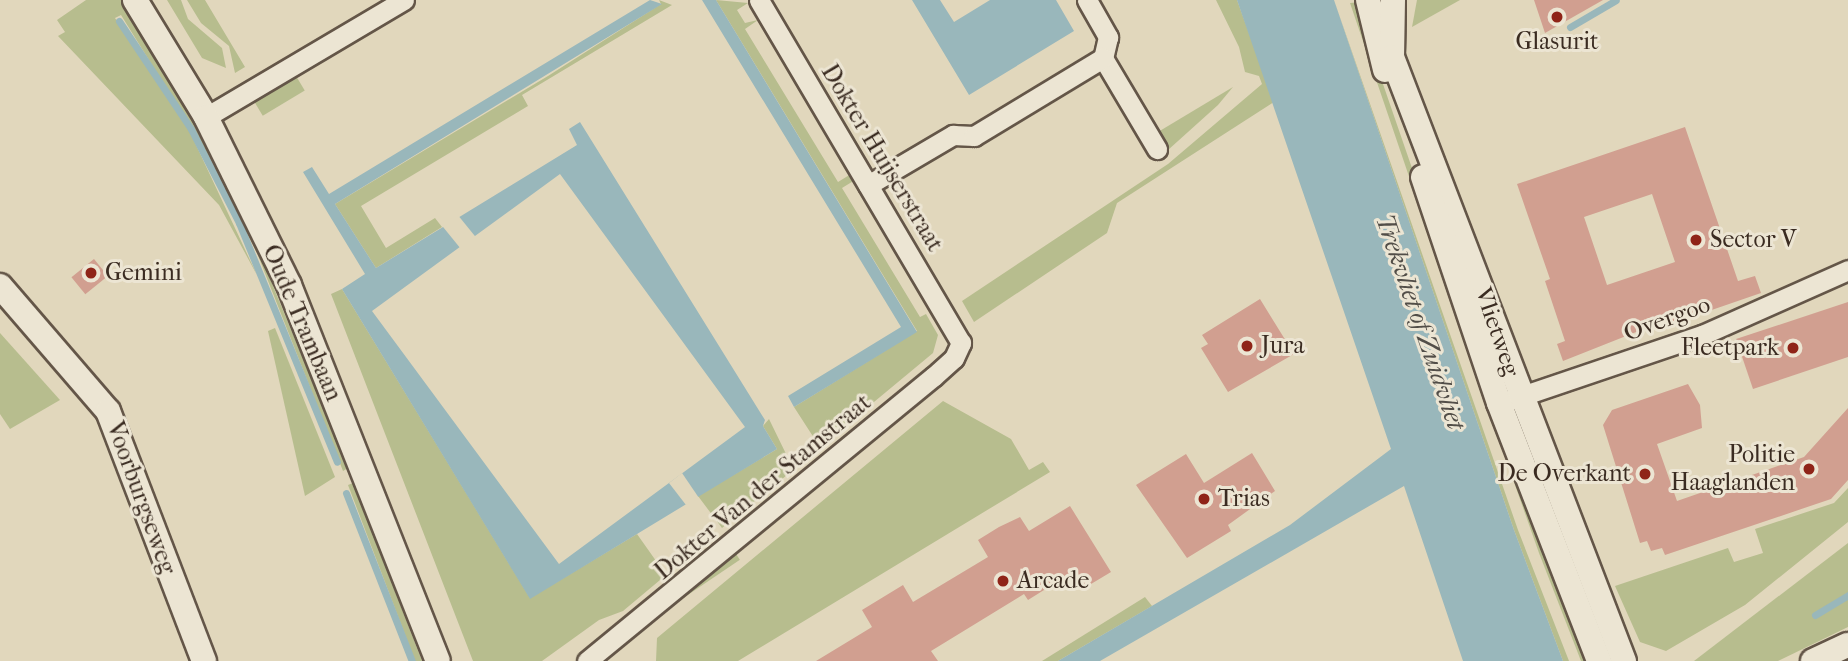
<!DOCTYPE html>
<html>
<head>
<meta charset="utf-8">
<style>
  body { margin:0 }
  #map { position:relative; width:1848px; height:661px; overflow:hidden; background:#e1d7bc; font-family:"IM FELL French Canon",serif }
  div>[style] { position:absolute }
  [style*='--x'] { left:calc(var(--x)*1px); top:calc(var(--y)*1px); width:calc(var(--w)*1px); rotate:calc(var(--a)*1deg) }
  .green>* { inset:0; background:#b7bd8e; transform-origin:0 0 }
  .water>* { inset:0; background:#99b7bb }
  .pier>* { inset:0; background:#e1d7bc; transform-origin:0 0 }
  .stream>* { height:7px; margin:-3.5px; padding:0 3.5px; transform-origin:3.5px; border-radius:3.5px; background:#99b7bb }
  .building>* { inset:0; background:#d19f90; transform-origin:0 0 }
  .roads { filter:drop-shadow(2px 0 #645648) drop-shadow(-2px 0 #645648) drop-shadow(0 2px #645648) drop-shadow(0 -2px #645648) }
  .minor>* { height:19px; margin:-9.5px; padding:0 9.5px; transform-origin:9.5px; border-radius:9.5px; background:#ece5d3 }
  .tertiary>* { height:24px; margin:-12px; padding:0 12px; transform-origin:12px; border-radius:12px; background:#ece5d3 }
  .dots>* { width:19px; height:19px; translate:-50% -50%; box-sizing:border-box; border:4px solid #ece5d3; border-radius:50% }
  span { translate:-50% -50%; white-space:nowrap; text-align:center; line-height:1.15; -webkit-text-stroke:6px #ece5d3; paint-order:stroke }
  .poi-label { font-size:24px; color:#3a2b21 }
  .left { translate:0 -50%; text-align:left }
  .right { translate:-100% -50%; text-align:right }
  .street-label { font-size:24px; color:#3a2b21 }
  .water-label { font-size:26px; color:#524e48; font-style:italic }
</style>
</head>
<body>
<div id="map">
  <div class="green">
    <div style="clip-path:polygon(86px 0,122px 0,174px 86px,259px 252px,348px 468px,343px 471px,257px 253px,211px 160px,121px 15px,115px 18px,189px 130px,257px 275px,219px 205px,58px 36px,65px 32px,57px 20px)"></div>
    <div style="clip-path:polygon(167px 0,181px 0,188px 19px,222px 48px,226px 68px,202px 58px)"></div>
    <div style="clip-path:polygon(187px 0,205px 0,245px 67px,235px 73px,229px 46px,201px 23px)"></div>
    <div style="clip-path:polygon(659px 0,672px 5px,522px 95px,528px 106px,361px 206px,386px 248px,435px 218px,442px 227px,376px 268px,335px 204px,548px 76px,661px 4px)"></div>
    <div style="clip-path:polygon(716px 0,748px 3px,737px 10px,745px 23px,758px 20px,745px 29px,838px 182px,851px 174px,855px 180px,842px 188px,920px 317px,926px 314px,938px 335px,933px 353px,827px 441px,814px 438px,794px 407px,917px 331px)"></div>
    <div style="clip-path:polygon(1216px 0,1237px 0,1274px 102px,1117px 203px,1107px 233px,974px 322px,962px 301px,1168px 164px,1262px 84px,1259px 76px,1245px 72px,1239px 47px)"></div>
    <div style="clip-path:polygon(1334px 0,1518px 530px,1569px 661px,1563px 661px,1514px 530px)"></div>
    <div style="clip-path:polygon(1417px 0,1460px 0,1412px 27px)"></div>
    <div style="clip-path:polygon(1361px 2px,1364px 29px,1473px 345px,1467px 347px,1350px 3px)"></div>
    <div style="left:296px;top:76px;width:17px;height:49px;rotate:59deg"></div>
    <div style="clip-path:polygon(1233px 87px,1218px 105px,1168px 150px,1158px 132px)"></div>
    <div style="clip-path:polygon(342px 289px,530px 598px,637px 534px,666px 575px,623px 611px,599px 620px,542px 661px,473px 661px,331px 294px)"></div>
    <div style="clip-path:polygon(275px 328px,335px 477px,305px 496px,268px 331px)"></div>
    <div style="clip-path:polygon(0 333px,60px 400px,10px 429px,0 414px)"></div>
    <div style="clip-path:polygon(943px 401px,1011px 439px,1029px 470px,1043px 462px,1050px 472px,738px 661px,656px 661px,657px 638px)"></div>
    <div style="clip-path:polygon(769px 419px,789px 460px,787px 475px,722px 528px,698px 496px,777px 449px,763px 426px)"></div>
    <div style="clip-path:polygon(1503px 432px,1587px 661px,1581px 661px,1539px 553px,1497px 434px)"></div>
    <div style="clip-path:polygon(353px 483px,422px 661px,415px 661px,348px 485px)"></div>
    <div style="clip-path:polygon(1848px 488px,1848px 522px,1745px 605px,1666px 651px,1640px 642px,1615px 586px,1728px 548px,1734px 562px,1763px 553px,1755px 529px,1834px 503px)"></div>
    <div style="clip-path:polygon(1848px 543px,1848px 627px,1778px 661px,1694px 661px)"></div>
    <div style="left:736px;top:554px;width:7px;height:100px;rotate:56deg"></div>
    <div style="clip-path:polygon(1145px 597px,1152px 606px,1058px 661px,1042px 661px)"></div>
  </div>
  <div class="water">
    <div style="clip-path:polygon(evenodd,650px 0,662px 4px,335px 204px,376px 268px,577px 145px,569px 129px,580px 122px,765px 420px,763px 426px,777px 449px,530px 599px,342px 289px,365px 274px,303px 172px,312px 167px,329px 194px,650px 0,560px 174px,745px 427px,559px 564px,372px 311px,560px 174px)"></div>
    <div style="clip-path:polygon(702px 0,716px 0,917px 332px,794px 407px,788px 396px,901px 327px)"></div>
    <div style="clip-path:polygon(912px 0,940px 0,954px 22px,990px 0,1056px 0,1074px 31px,969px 95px)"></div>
    <div style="clip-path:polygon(1237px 0,1334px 0,1514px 530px,1563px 661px,1463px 661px,1404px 486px,1100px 661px,1058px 661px,1290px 525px,1391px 449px)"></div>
  </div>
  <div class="pier">
    <div style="left:457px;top:214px;width:32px;height:19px;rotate:51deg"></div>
    <div style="clip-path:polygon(682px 473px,699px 498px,686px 505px,669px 483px)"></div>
  </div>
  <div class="stream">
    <div style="--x:119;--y:21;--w:130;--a:56.3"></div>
    <div style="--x:191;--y:129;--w:106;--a:62.9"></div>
    <div style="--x:239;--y:223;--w:258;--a:67.7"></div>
    <div style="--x:1570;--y:27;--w:53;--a:-30.4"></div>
    <div style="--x:346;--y:493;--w:180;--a:68.6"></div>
    <div style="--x:1815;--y:615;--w:39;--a:-31"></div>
  </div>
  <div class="building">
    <div style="clip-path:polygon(1534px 0,1603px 0,1545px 33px)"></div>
    <div style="clip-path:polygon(evenodd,1685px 127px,1738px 281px,1755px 276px,1761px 293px,1671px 324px,1669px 319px,1563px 361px,1557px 344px,1565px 341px,1545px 281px,1550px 279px,1517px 184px,1685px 127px,1652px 194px,1675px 262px,1607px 285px,1584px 217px,1652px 194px)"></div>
    <div style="left:94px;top:259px;width:22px;height:29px;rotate:51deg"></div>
    <div style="clip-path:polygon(1260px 299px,1294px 354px,1228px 392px,1201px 348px,1208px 344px,1202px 335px)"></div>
    <div style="clip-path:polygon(1848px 302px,1848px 357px,1753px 389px,1736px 339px)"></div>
    <div style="clip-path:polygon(1688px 384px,1700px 405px,1702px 428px,1657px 444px,1677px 501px,1804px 457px,1848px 408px,1848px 480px,1831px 499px,1665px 555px,1662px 548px,1651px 551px,1647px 541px,1640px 543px,1603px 425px,1612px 410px)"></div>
    <div style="clip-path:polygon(1252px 453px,1275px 491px,1228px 525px,1231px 531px,1187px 558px,1136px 485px,1186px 454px,1204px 483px)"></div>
    <div style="clip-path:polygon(1070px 506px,1111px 572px,1086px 587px,1076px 570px,1028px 600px,1024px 594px,931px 651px,938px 661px,816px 661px,872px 627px,862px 610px,903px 585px,913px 602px,988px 557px,978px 540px,999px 527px,1020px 517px,1029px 531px)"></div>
  </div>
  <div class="roads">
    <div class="minor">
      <div style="--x:1087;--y:0;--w:43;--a:60.4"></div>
      <div style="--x:1108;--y:37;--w:22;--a:103"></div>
      <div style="--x:1103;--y:58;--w:106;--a:59.3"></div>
      <div style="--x:206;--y:117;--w:230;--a:-30.6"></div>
      <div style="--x:868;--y:185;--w:99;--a:-30.5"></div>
      <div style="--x:953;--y:135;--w:21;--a:3"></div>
      <div style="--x:974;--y:136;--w:151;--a:-31.2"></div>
      <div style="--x:1510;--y:400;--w:203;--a:-18.7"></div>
      <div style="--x:1702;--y:335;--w:160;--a:-24"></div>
      <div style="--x:587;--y:661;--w:448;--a:-39.4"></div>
      <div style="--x:933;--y:377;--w:28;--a:-42"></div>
      <div style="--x:954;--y:358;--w:17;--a:-65"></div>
      <div style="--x:961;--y:343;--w:398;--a:-120.5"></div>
    </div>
    <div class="tertiary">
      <div style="--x:135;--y:0;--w:137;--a:58.7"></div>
      <div style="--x:206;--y:117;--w:187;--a:63.7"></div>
      <div style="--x:289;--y:285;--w:404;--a:68.4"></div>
      <div style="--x:1368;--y:0;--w:72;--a:76.3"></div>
      <div style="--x:1393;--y:0;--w:57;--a:91"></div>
      <div style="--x:1392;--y:57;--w:647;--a:68.99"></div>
      <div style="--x:1423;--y:177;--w:238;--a:71.4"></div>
      <div style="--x:1499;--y:403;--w:277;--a:68.8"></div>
      <div style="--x:0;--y:286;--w:165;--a:49.2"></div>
      <div style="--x:108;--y:411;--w:268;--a:69"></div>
      <div style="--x:1813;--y:661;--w:38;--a:-25"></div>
    </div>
  </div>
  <div class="dots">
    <div style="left:1557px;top:17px;background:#8f2418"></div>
    <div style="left:1696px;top:240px;background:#8f2418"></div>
    <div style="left:91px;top:273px;background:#8f2418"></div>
    <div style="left:1247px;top:346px;background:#8f2418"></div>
    <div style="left:1793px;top:348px;background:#8f2418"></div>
    <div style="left:1809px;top:469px;background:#8f2418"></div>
    <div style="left:1645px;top:474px;background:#8f2418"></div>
    <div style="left:1204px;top:499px;background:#8f2418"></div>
    <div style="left:1003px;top:581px;background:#8f2418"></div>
  </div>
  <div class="poi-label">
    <span style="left:1557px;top:42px">Glasurit</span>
    <span class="left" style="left:1710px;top:240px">Sector V</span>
    <span class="left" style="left:105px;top:273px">Gemini</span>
    <span class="left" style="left:1261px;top:346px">Jura</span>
    <span class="right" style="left:1779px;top:348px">Fleetpark</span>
    <span class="right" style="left:1795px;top:469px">Politie<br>Haaglanden</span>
    <span class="right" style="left:1631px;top:474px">De Overkant</span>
    <span class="left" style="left:1218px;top:499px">Trias</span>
    <span class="left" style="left:1017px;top:581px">Arcade</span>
  </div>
  <div class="street-label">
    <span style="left:882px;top:158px;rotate:59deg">Dokter Huijserstraat</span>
    <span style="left:1667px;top:319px;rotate:-20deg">Overgoo</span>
    <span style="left:302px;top:323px;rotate:67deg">Oude Trambaan</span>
    <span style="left:1497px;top:332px;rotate:71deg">Vlietweg</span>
    <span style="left:763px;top:487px;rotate:-40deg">Dokter Van der Stamstraat</span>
    <span style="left:141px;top:498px;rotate:70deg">Voorburgseweg</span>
  </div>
  <div class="water-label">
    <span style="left:1420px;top:322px;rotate:71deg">Trekvliet of Zuidvliet</span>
  </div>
</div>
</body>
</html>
